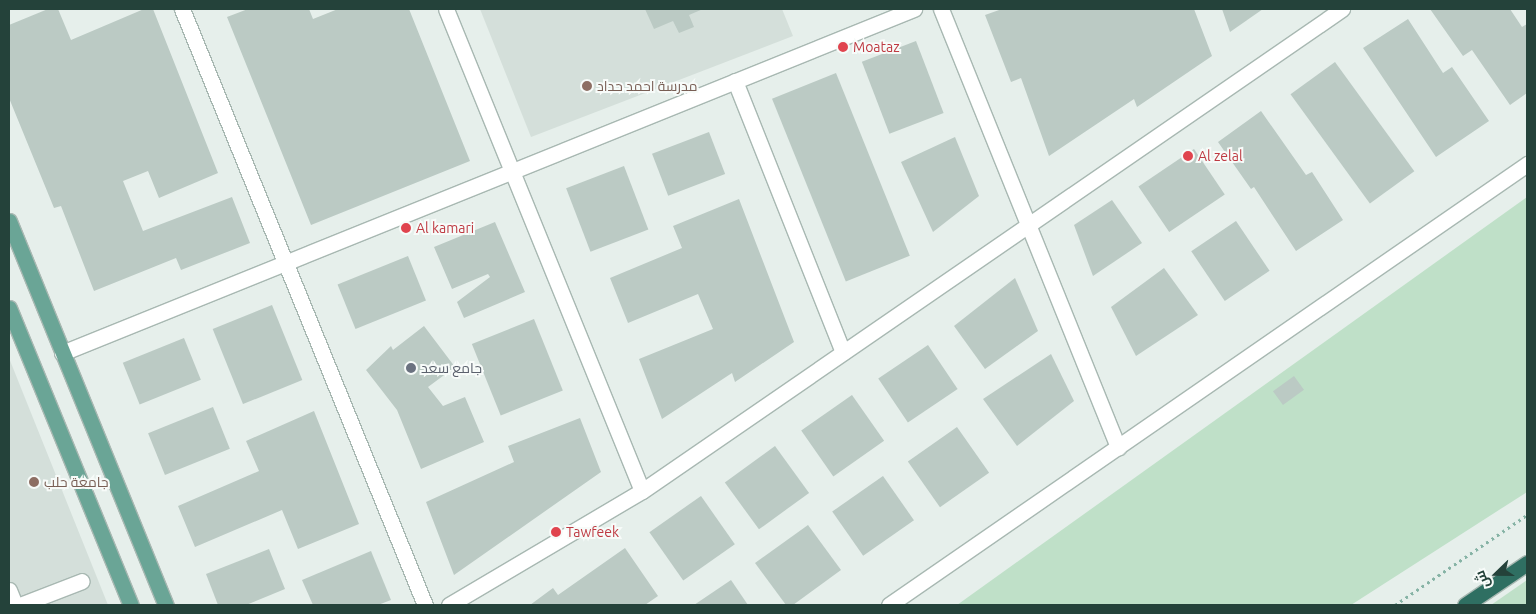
<!DOCTYPE html>
<html>
<head>
<meta charset="utf-8">
<style>
  body { margin:0 }
  #map { position:relative; width:1536px; height:614px; overflow:hidden; background:#e6efeb; font-family:Ubuntu,Cairo,sans-serif }
  div>[style] { position:absolute }
  [style*='--x'] { left:calc(var(--x)*1px); top:calc(var(--y)*1px); width:calc(var(--w)*1px); rotate:calc(var(--a)*1deg) }
  .built>* { inset:0; background:#d4dfda }
  .green>* { inset:0; background:#bfe0c8 }
  .building>* { inset:0; background:#bbcac4; transform-origin:0 0 }
  .path>* { height:3px; margin-top:-1.5px; transform-origin:0; background:repeating-linear-gradient(90deg,#86b3a5 0 2.5px,transparent 0 6.5px) }
  .roads { filter:drop-shadow(1px 0 #a8b8b2) drop-shadow(-1px 0 #a8b8b2) drop-shadow(0 1px #a8b8b2) drop-shadow(0 -1px #a8b8b2) }
  .minor>* { height:15px; margin:-7.5px; padding:0 7.5px; transform-origin:7.5px; border-radius:7.5px; background:#fff }
  .major>* { height:15px; margin:-7.5px; padding:0 7.5px; transform-origin:7.5px; border-radius:7.5px; background:#6aa596 }
  .highway>* { height:15px; margin:-7.5px; padding:0 7.5px; transform-origin:7.5px; border-radius:7.5px; background:#2f6f62 }
  .dots>* { width:14px; height:14px; translate:-50% -50%; box-sizing:border-box; border:2px solid #f7fbf9; border-radius:50% }
  span { translate:-50% -50%; white-space:nowrap; text-align:center; line-height:1.15; -webkit-text-stroke:4px #f7fbf9; paint-order:stroke }
  .health-label { font-size:14px; color:#be3a42 }
  .left { translate:0 -50%; text-align:left }
  .education-label { font-size:14px; color:#785e54 }
  .worship-label { font-size:14px; color:#5b616d }
  .frame { position:absolute; inset:0; border:10px solid #24423a; pointer-events:none }
  .north { position:absolute; left:1471px; top:549px; width:50px; height:50px; -webkit-text-stroke:4px #f7fbf9; paint-order:stroke; rotate:248deg; font-size:14px; font-weight:700; line-height:20px; text-align:center; color:#24423a }
  .north::after { content:''; display:block; margin:auto; width:18px; height:22px; background:#24423a; clip-path:polygon(50% 0,100% 100%,50% 72%,0 100%) }
</style>
</head>
<body>
<div id="map">
  <div class="built">
    <div style="clip-path:polygon(480px 9px,782px 9px,793px 36px,531px 137px)"></div>
    <div style="clip-path:polygon(9px 358px,108px 605px,9px 605px)"></div>
  </div>
  <div class="green">
    <div style="clip-path:polygon(1527px 197px,1527px 492px,1351px 605px,957px 605px)"></div>
    <div style="clip-path:polygon(1527px 580px,1527px 605px,1491px 605px)"></div>
  </div>
  <div class="building">
    <div style="clip-path:polygon(48px 9px,58px 9px,71px 40px,144px 9px,153px 9px,218px 173px,159px 198px,148px 171px,123px 181px,143px 231px,232px 197px,250px 243px,181px 270px,176px 258px,94px 291px,61px 206px,54px 208px,9px 98px,9px 25px)"></div>
    <div style="clip-path:polygon(248px 9px,309px 9px,313px 19px,338px 9px,409px 9px,470px 161px,311px 225px,227px 17px)"></div>
    <div style="clip-path:polygon(645px 9px,703px 9px,689px 15px,694px 27px,679px 33px,673px 21px,654px 29px)"></div>
    <div style="clip-path:polygon(1002px 9px,1194px 9px,1212px 56px,1137px 107px,1134px 99px,1049px 156px,1021px 78px,1011px 82px,985px 15px)"></div>
    <div style="clip-path:polygon(1222px 9px,1263px 9px,1230px 32px)"></div>
    <div style="clip-path:polygon(1430px 9px,1510px 9px,1522px 27px,1527px 24px,1527px 93px,1510px 105px,1472px 50px,1463px 56px)"></div>
    <div style="clip-path:polygon(1408px 19px,1443px 73px,1452px 67px,1489px 121px,1436px 157px,1363px 48px)"></div>
    <div style="left:916px;top:41px;width:77px;height:58px;rotate:69deg"></div>
    <div style="left:1335px;top:62px;width:135px;height:55px;rotate:54deg"></div>
    <div style="left:836px;top:73px;width:197px;height:69px;rotate:68deg"></div>
    <div style="clip-path:polygon(1261px 111px,1306px 175px,1312px 172px,1343px 220px,1296px 251px,1254px 187px,1251px 189px,1218px 142px)"></div>
    <div style="left:709px;top:132px;width:45px;height:61px;rotate:69deg"></div>
    <div style="clip-path:polygon(955px 137px,979px 196px,933px 232px,901px 162px)"></div>
    <div style="left:1194px;top:149px;width:55px;height:67px;rotate:56deg"></div>
    <div style="left:624px;top:166px;width:68px;height:62px;rotate:69deg"></div>
    <div style="clip-path:polygon(739px 199px,794px 342px,735px 382px,732px 373px,662px 419px,639px 359px,713px 329px,698px 294px,628px 323px,610px 278px,682px 248px,673px 226px)"></div>
    <div style="clip-path:polygon(1112px 200px,1142px 243px,1093px 276px,1074px 225px)"></div>
    <div style="left:1236px;top:221px;width:60px;height:54px;rotate:56deg"></div>
    <div style="clip-path:polygon(495px 222px,525px 292px,464px 318px,457px 302px,490px 277px,488px 274px,452px 289px,434px 247px)"></div>
    <div style="left:408px;top:256px;width:48px;height:76px;rotate:68deg"></div>
    <div style="clip-path:polygon(1164px 268px,1198px 315px,1136px 356px,1111px 307px)"></div>
    <div style="clip-path:polygon(1015px 278px,1038px 331px,985px 369px,954px 326px)"></div>
    <div style="left:272px;top:305px;width:81px;height:64px;rotate:68deg"></div>
    <div style="left:534px;top:319px;width:77px;height:67px;rotate:68deg"></div>
    <div style="clip-path:polygon(424px 326px,455px 367px,428px 387px,443px 406px,465px 397px,484px 442px,421px 469px,397px 410px,366px 370px,391px 346px,393px 350px)"></div>
    <div style="left:184px;top:338px;width:45px;height:66px;rotate:68deg"></div>
    <div style="left:928px;top:345px;width:53px;height:60px;rotate:56deg"></div>
    <div style="clip-path:polygon(1051px 354px,1074px 401px,1017px 446px,983px 399px)"></div>
    <div style="left:1294px;top:376px;width:17px;height:26px;rotate:54deg"></div>
    <div style="left:852px;top:395px;width:56px;height:62px;rotate:55deg"></div>
    <div style="left:213px;top:407px;width:45px;height:70px;rotate:68deg"></div>
    <div style="clip-path:polygon(314px 411px,359px 524px,298px 549px,282px 510px,195px 547px,178px 506px,259px 471px,246px 441px)"></div>
    <div style="clip-path:polygon(580px 418px,601px 472px,454px 575px,426px 502px,514px 462px,508px 446px)"></div>
    <div style="left:957px;top:427px;width:56px;height:60px;rotate:55deg"></div>
    <div style="left:775px;top:446px;width:58px;height:62px;rotate:54deg"></div>
    <div style="left:883px;top:476px;width:54px;height:62px;rotate:55deg"></div>
    <div style="left:701px;top:496px;width:59px;height:63px;rotate:55deg"></div>
    <div style="clip-path:polygon(808px 525px,841px 570px,793px 605px,786px 605px,755px 563px)"></div>
    <div style="clip-path:polygon(625px 548px,658px 596px,645px 605px,530px 605px,553px 588px,558px 595px)"></div>
    <div style="clip-path:polygon(269px 549px,285px 589px,246px 605px,218px 605px,206px 574px)"></div>
    <div style="clip-path:polygon(371px 551px,391px 600px,378px 605px,313px 605px,302px 580px)"></div>
    <div style="clip-path:polygon(731px 580px,748px 605px,694px 605px)"></div>
  </div>
  <div class="path">
    <div style="--x:1395;--y:605;--w:160;--a:-34.3"></div>
  </div>
  <div class="roads">
    <div class="minor">
      <div style="--x:182;--y:9;--w:644;--a:67.82"></div>
      <div style="--x:446;--y:9;--w:520;--a:67.87"></div>
      <div style="--x:941;--y:9;--w:473;--a:68"></div>
      <div style="--x:735;--y:81;--w:292;--a:68.3"></div>
      <div style="--x:62;--y:353;--w:919;--a:-21.99"></div>
      <div style="--x:9;--y:590;--w:16;--a:68"></div>
      <div style="--x:20;--y:605;--w:66;--a:-21.2"></div>
      <div style="--x:449;--y:605;--w:224;--a:-30.6"></div>
      <div style="--x:642;--y:491;--w:850;--a:-34.55"></div>
      <div style="--x:889;--y:605;--w:776;--a:-34.65"></div>
    </div>
    <div class="major">
      <div style="--x:9;--y:221;--w:415;--a:67.8"></div>
      <div style="--x:9;--y:308;--w:321;--a:67.7"></div>
    </div>
    <div class="highway">
      <div style="--x:1465;--y:605;--w:75;--a:-34.1"></div>
    </div>
  </div>
  <div class="dots">
    <div style="left:843px;top:47px;background:#e0444e"></div>
    <div style="left:587px;top:86px;background:#8d6e63"></div>
    <div style="left:1188px;top:156px;background:#e0444e"></div>
    <div style="left:406px;top:228px;background:#e0444e"></div>
    <div style="left:411px;top:368px;background:#6b7280"></div>
    <div style="left:34px;top:482px;background:#8d6e63"></div>
    <div style="left:556px;top:532px;background:#e0444e"></div>
  </div>
  <div class="health-label">
    <span class="left" style="left:853px;top:47px">Moataz</span>
    <span class="left" style="left:1198px;top:156px">Al zelal</span>
    <span class="left" style="left:416px;top:228px">Al kamari</span>
    <span class="left" style="left:566px;top:532px">Tawfeek</span>
  </div>
  <div class="education-label">
    <span class="left" style="left:597px;top:86px">مدرسة احمد حداد</span>
    <span class="left" style="left:44px;top:482px">جامعة حلب</span>
  </div>
  <div class="worship-label">
    <span class="left" style="left:421px;top:368px">جامع سعد</span>
  </div>
  <div class="frame"></div>
  <div class="north">ش</div>
</div>
</body>
</html>
